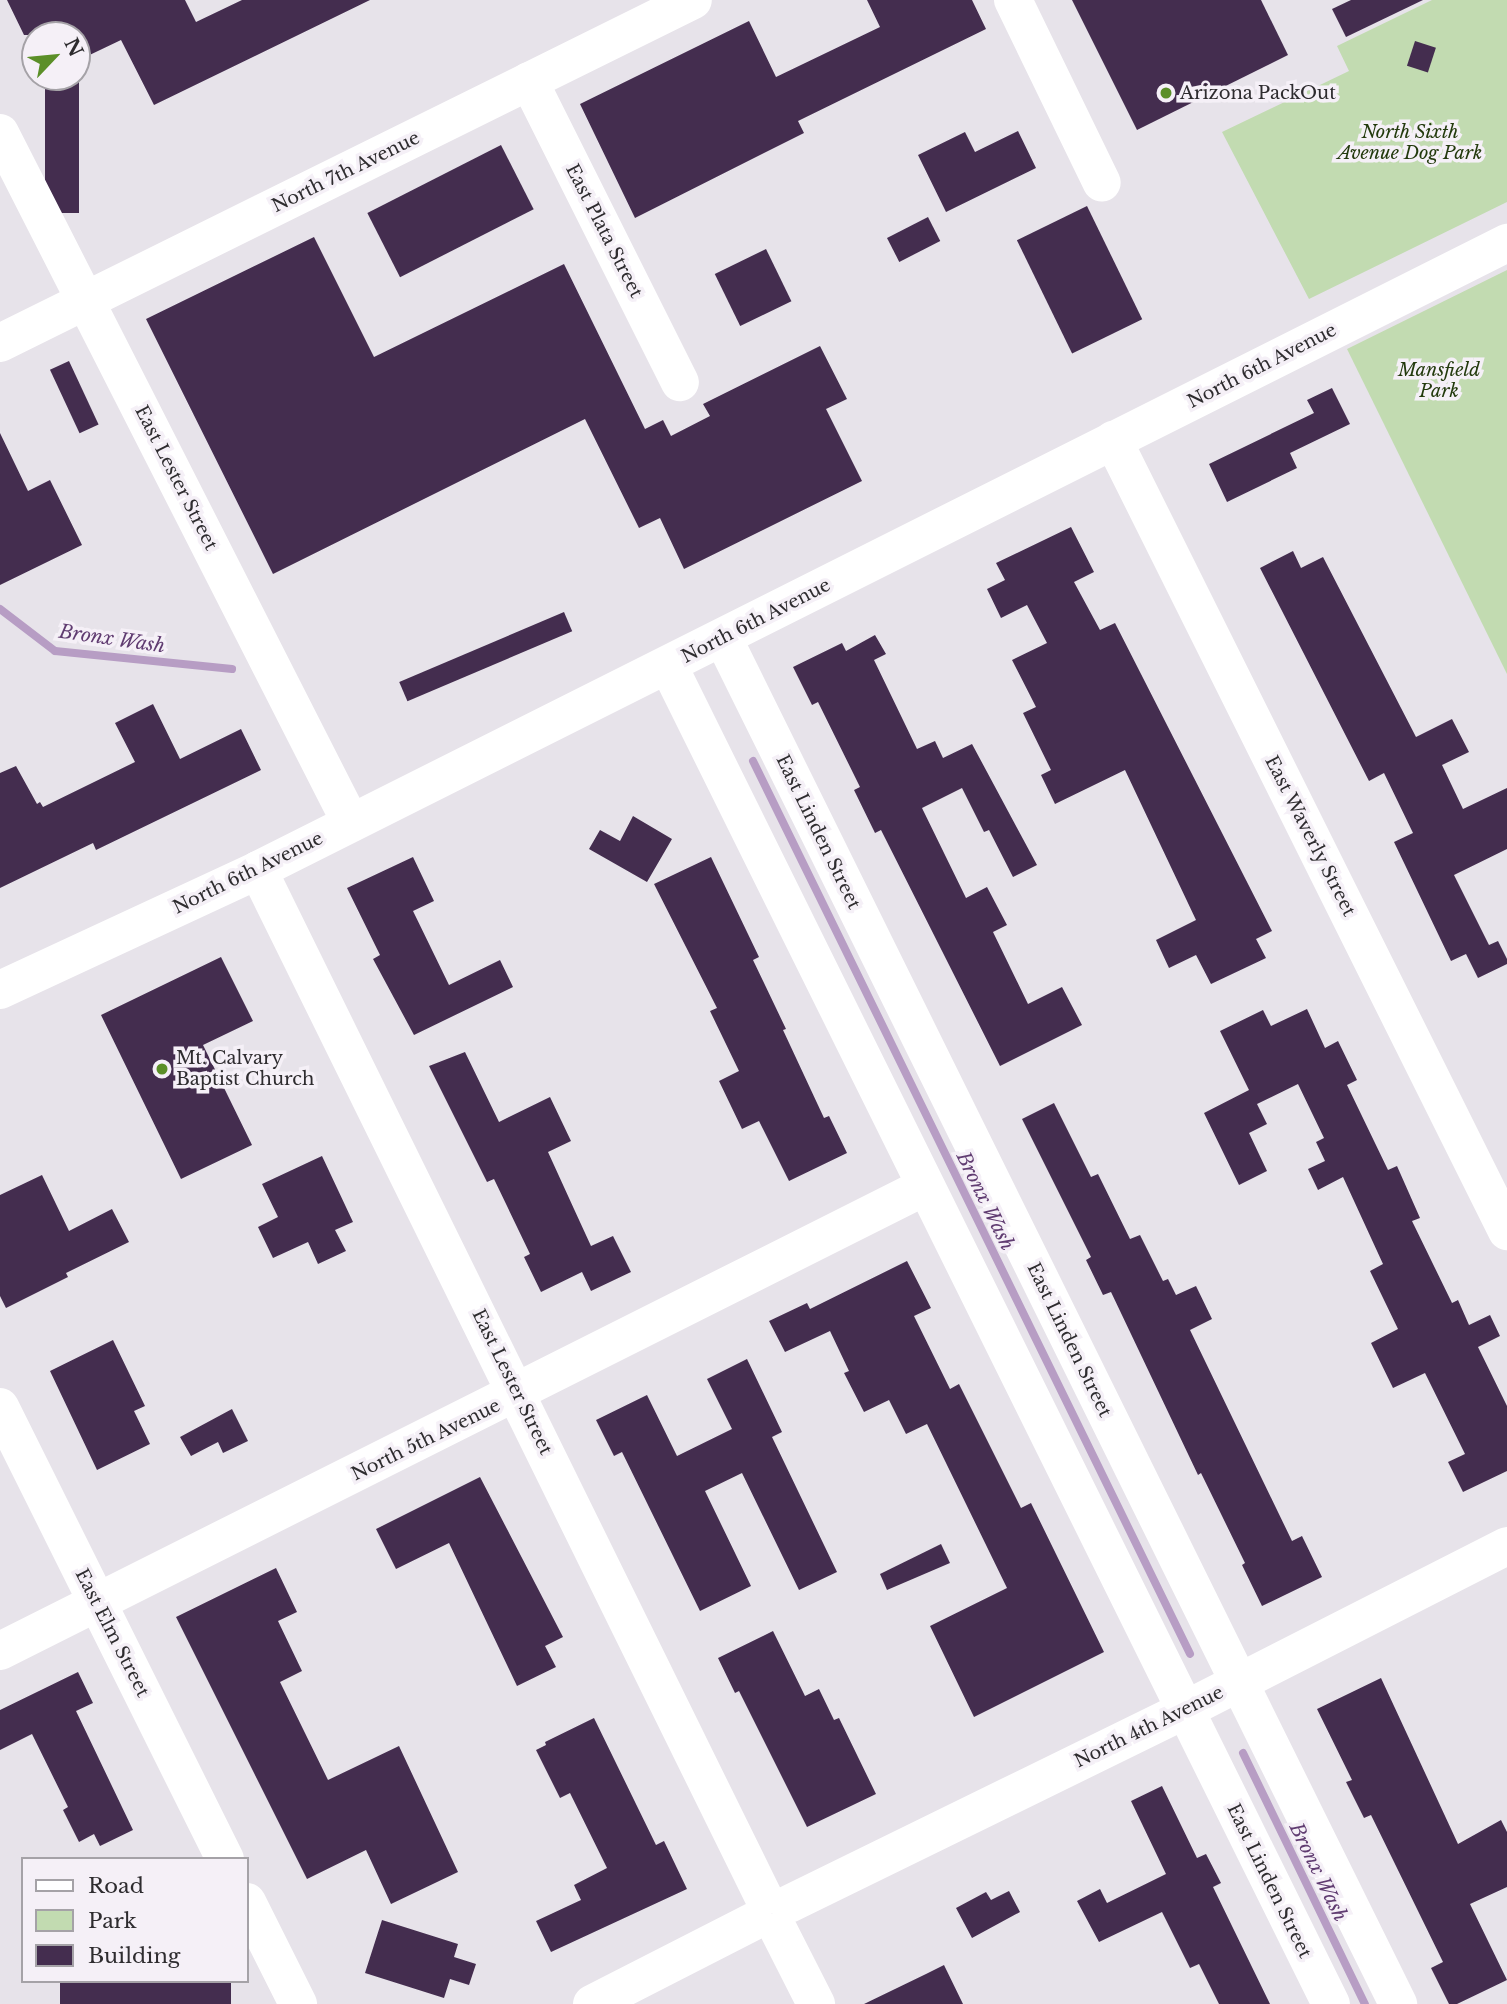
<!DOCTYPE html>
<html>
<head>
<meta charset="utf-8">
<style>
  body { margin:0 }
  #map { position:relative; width:1507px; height:2004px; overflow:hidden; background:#e7e3ea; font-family:"Libre Baskerville",serif }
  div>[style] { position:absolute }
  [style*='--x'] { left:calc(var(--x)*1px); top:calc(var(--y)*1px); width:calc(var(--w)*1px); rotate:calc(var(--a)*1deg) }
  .green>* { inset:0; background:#c2dbb1 }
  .stream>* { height:8px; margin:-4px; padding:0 4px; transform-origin:4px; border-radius:4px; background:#b79dc4 }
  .building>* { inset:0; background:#442d4f; transform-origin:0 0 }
  .minor>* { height:38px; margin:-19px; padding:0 19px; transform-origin:19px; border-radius:19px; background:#fff }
  .dots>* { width:19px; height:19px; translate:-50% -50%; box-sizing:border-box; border:4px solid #f5f0f7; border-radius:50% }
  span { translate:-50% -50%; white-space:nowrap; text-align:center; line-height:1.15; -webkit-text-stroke:7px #f5f0f7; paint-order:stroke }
  .poi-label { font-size:18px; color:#2e2c2f }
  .left { translate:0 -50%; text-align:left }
  .park-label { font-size:18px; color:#233a0d; font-style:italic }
  .street-label { font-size:18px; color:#2e2c2f }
  .water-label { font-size:19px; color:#603c71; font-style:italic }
  .legend { position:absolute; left:21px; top:1857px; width:228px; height:126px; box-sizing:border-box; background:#f5f0f7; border:2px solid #a5a2a7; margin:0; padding:9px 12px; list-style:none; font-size:21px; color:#2e2c2f }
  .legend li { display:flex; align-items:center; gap:14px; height:35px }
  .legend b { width:35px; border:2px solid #a5a2a7 }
  .north { position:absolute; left:21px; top:21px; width:70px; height:70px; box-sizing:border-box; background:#f5f0f7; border:2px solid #a5a2a7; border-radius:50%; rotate:64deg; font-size:19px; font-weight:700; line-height:28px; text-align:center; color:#2e2c2f }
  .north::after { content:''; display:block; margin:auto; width:24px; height:32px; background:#5b8f28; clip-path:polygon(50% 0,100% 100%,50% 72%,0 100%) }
</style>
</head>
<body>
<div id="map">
  <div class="green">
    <div style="clip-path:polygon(1432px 0,1507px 0,1507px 202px,1309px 299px,1222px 132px,1349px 71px,1337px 46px)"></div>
    <div style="clip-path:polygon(1507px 270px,1507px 674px,1347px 349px)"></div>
  </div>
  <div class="stream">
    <div style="--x:0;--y:609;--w:69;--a:37.4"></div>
    <div style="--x:55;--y:651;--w:178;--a:5.8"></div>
    <div style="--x:753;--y:761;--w:994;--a:63.92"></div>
    <div style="--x:1243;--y:1753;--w:279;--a:64.1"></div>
  </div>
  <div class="building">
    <div style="clip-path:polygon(7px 0,185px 0,196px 22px,242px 0,370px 0,154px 105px,121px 40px,77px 61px,77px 35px,24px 35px)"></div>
    <div style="clip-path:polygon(867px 0,972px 0,986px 29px,798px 121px,804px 133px,635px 218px,580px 104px,749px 21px,776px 77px,880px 27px)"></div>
    <div style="clip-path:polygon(1072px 0,1261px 0,1288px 55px,1137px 130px)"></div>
    <div style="clip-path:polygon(1351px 0,1423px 0,1346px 37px,1332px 9px)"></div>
    <div style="left:1415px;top:41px;width:22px;height:26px;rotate:18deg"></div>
    <div style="left:45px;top:77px;width:34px;height:136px"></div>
    <div style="clip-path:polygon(1018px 131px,1036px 168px,946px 212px,918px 155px,965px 132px,975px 152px)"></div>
    <div style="left:501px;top:145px;width:72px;height:150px;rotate:63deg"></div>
    <div style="left:1087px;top:206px;width:126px;height:78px;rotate:64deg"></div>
    <div style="left:928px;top:217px;width:27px;height:46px;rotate:63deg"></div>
    <div style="clip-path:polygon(314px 237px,374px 357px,564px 264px,645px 429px,663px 420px,671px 436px,710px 416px,703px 404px,820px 346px,847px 399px,826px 409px,862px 481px,684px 569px,660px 518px,639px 528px,585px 419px,273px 574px,146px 319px)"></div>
    <div style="left:766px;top:249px;width:58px;height:57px;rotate:64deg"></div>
    <div style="left:69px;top:361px;width:70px;height:21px;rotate:65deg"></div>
    <div style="clip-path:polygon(1332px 388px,1350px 424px,1290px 453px,1297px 468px,1227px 502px,1209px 464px,1314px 413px,1307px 400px)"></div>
    <div style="clip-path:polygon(0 433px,28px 491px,50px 480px,82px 545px,0 585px)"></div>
    <div style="clip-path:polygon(1071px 527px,1094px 572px,1074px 582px,1100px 630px,1115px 623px,1272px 931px,1256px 939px,1266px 958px,1211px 984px,1196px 955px,1169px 968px,1156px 940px,1196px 920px,1125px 770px,1055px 804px,1041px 775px,1051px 770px,1023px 713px,1036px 707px,1012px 660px,1047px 643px,1027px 605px,1001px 618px,987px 589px,1005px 580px,996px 563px)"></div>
    <div style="clip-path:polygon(1293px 551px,1301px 568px,1323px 557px,1416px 737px,1452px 719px,1469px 752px,1442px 765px,1463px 809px,1507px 788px,1507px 849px,1454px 875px,1489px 945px,1498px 941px,1507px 959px,1507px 964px,1478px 978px,1466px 954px,1451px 961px,1394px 842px,1413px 833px,1384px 773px,1369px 781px,1260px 568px)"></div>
    <div style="left:564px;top:612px;width:21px;height:179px;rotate:67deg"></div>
    <div style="clip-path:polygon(875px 635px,886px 654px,874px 660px,917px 749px,935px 741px,943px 758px,972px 744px,1037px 865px,1013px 877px,989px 830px,984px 832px,962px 788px,922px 808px,966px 898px,987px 887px,1007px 925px,993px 932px,1028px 1004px,1062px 987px,1082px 1025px,1000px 1066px,881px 830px,875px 833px,854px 790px,860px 787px,818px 702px,812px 705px,793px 667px,842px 643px,846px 651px)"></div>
    <div style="clip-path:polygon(153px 704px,180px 759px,241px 729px,261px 770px,96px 850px,93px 843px,0 888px,0 773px,16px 766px,37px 804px,40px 802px,43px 807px,135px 762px,115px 723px)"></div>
    <div style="clip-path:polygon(633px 816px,672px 839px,647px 882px,589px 849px,600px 830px,620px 841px)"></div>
    <div style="clip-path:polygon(413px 857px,434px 901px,413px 911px,449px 985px,500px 960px,513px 987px,414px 1035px,373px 959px,380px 955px,347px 888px)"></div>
    <div style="clip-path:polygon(711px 857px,759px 957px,753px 960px,786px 1029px,783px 1030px,824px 1118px,829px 1116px,847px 1153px,789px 1181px,759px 1121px,742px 1129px,719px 1081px,739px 1071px,710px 1011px,717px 1008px,654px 884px)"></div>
    <div style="clip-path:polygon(221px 957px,253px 1021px,203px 1045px,252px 1145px,181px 1179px,101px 1015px)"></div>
    <div style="clip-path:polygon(1307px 1009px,1325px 1048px,1338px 1041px,1357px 1080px,1347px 1085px,1388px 1170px,1397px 1166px,1420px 1218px,1412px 1221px,1452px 1303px,1458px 1300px,1469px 1325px,1490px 1315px,1500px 1336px,1478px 1347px,1507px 1406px,1507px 1471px,1463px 1492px,1448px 1462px,1465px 1454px,1425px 1373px,1393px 1388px,1371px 1343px,1398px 1329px,1370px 1271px,1383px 1264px,1343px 1177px,1318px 1190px,1308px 1169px,1325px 1161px,1316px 1142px,1324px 1138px,1298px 1084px,1257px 1104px,1267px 1124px,1249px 1133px,1267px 1171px,1239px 1185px,1204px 1113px,1249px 1090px,1220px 1031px,1263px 1010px,1271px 1026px)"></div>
    <div style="clip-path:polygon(465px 1052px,499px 1122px,550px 1097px,571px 1141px,548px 1152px,574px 1209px,591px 1246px,613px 1236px,631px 1272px,591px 1291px,582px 1272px,541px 1292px,524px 1257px,530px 1254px,494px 1179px,487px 1182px,429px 1066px)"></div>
    <div style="clip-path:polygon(1054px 1103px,1091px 1177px,1098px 1174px,1130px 1239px,1140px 1235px,1163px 1281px,1168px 1279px,1176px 1295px,1196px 1286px,1212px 1319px,1190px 1330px,1292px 1541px,1302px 1536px,1322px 1577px,1262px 1606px,1242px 1565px,1245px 1563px,1201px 1473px,1198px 1475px,1111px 1292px,1103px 1295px,1086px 1260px,1091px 1257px,1022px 1119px)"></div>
    <div style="clip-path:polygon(322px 1156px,353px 1222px,335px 1230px,346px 1251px,318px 1264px,308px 1242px,273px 1258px,258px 1227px,278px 1217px,262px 1184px)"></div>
    <div style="clip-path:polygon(42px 1175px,69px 1231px,112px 1209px,129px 1242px,66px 1273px,68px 1277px,6px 1308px,0 1296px,0 1195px)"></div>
    <div style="clip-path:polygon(907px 1261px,931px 1308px,914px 1316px,950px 1389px,959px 1384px,1021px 1508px,1031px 1503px,1104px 1652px,974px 1717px,930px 1626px,1007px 1588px,927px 1424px,906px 1434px,889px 1400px,864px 1412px,844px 1373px,849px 1371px,830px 1331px,785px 1352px,769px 1321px,807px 1303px,810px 1309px)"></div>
    <div style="clip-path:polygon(113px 1340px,145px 1406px,134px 1411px,150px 1444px,97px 1470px,50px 1371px)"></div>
    <div style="clip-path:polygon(747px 1359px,782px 1432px,772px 1437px,837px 1572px,799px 1590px,742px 1473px,705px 1491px,751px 1586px,700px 1611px,622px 1452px,614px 1456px,596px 1420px,647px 1395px,677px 1456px,732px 1429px,707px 1379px)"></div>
    <div style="clip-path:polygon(232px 1409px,248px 1441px,223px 1453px,218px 1442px,191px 1456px,180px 1437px)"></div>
    <div style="clip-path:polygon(480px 1477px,563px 1637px,545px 1646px,556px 1667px,517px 1686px,449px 1543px,396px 1569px,376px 1529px)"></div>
    <div style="clip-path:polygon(941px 1544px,950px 1563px,887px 1590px,880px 1574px)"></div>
    <div style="clip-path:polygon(276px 1568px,297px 1612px,278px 1621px,302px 1671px,280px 1682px,328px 1780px,399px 1746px,458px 1872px,391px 1904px,366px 1850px,307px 1879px,176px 1617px)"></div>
    <div style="clip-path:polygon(773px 1631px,805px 1696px,819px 1689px,834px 1720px,839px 1718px,876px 1794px,807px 1827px,739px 1691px,735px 1693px,718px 1658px)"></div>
    <div style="clip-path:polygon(78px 1672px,93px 1703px,76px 1711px,133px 1830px,100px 1846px,94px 1834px,79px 1842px,63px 1810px,68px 1807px,32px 1734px,0 1750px,0 1710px)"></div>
    <div style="clip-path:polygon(1381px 1678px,1458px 1844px,1501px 1820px,1507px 1832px,1507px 1887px,1470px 1904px,1507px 1980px,1457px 2004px,1449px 2004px,1431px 1968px,1443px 1962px,1371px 1815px,1364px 1818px,1346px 1782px,1352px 1780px,1317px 1709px)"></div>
    <div style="clip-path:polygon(594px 1718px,656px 1845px,664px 1841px,687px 1889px,551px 1952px,536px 1921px,581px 1900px,574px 1885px,607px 1868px,570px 1793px,560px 1798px,536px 1750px,546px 1745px,545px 1742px)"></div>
    <div style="clip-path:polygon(1162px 1786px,1197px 1858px,1206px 1854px,1221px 1883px,1213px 1887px,1270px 2004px,1219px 2004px,1199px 1964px,1190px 1968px,1162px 1912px,1099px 1942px,1077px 1901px,1100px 1889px,1107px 1903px,1166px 1874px,1131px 1801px)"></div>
    <div style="clip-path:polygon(1009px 1891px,1020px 1912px,972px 1938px,956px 1908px,986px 1892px,991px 1900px)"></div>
    <div style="clip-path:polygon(382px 1920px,458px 1944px,454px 1957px,476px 1964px,469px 1985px,450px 1979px,444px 1998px,365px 1973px)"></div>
    <div style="clip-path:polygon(944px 1965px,963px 2004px,864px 2004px,926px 1974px)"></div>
    <div style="left:60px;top:1981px;width:171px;height:25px"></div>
  </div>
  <div class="minor">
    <div style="--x:1013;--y:0;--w:203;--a:64.1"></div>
    <div style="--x:529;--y:81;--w:337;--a:63.4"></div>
    <div style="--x:0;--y:133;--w:774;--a:63.04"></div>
    <div style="--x:0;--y:343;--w:773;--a:-26.33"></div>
    <div style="--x:1113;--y:440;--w:884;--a:63.52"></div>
    <div style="--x:723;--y:638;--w:1524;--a:63.7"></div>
    <div style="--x:668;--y:665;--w:1494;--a:63.66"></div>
    <div style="--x:258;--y:870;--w:1144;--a:63.79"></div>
    <div style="--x:0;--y:990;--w:285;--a:-24.9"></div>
    <div style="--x:258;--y:870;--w:1398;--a:-26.66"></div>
    <div style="--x:0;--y:1407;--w:505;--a:63.54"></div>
    <div style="--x:0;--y:1651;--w:1034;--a:-26.66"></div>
    <div style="--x:247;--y:1902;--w:114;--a:63.4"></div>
    <div style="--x:789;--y:1904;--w:441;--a:-26.1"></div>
    <div style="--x:1185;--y:1710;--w:361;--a:-27"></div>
    <div style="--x:779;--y:1931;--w:82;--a:63.1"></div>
    <div style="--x:592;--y:2004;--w:182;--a:-27.1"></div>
  </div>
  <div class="dots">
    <div style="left:1166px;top:93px;background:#5b8f28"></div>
    <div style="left:162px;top:1069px;background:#5b8f28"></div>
  </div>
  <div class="poi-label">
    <span class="left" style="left:1180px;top:93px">Arizona PackOut</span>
    <span class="left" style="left:176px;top:1069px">Mt. Calvary<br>Baptist Church</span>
  </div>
  <div class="park-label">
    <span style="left:1410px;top:143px">North Sixth<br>Avenue Dog Park</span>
    <span style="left:1439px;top:381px">Mansfield<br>Park</span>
  </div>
  <div class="street-label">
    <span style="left:346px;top:172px;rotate:-26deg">North 7th Avenue</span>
    <span style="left:604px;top:231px;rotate:63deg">East Plata Street</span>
    <span style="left:1262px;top:366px;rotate:-27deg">North 6th Avenue</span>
    <span style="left:176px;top:478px;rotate:63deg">East Lester Street</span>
    <span style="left:756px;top:621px;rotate:-27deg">North 6th Avenue</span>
    <span style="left:818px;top:832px;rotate:64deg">East Linden Street</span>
    <span style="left:1310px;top:836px;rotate:63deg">East Waverly Street</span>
    <span style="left:248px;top:873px;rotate:-26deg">North 6th Avenue</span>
    <span style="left:1069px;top:1340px;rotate:64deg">East Linden Street</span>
    <span style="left:512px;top:1382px;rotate:64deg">East Lester Street</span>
    <span style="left:426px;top:1440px;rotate:-26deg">North 5th Avenue</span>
    <span style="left:112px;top:1633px;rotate:63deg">East Elm Street</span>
    <span style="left:1149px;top:1727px;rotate:-26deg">North 4th Avenue</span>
    <span style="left:1269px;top:1881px;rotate:64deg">East Linden Street</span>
  </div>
  <div class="water-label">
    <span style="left:112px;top:639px;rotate:8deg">Bronx Wash</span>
    <span style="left:985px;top:1201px;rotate:64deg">Bronx Wash</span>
    <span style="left:1318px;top:1872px;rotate:64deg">Bronx Wash</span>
  </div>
  <ul class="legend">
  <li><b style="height:9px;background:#fff"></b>Road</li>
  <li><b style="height:19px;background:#c2dbb1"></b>Park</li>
  <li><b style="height:19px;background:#442d4f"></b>Building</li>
  </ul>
  <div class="north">N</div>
</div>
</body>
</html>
